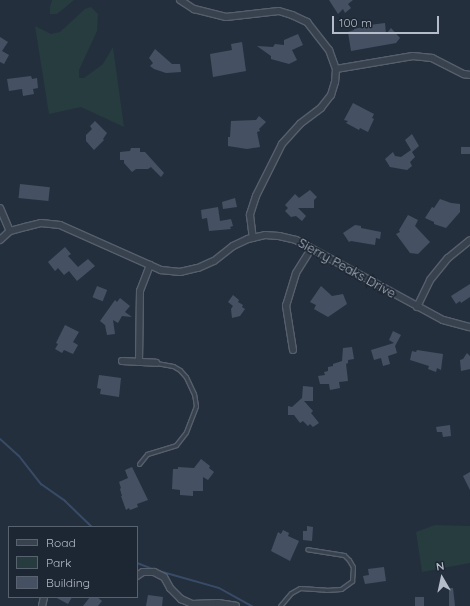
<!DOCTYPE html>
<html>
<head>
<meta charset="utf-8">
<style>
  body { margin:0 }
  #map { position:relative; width:470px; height:606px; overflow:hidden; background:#242f3e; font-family:Quicksand,sans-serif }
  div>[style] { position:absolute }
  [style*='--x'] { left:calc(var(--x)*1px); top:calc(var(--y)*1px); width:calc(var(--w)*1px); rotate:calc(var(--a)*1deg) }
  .green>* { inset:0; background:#263c3f }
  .stream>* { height:2px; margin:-1px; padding:0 1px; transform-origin:1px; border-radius:1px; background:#394c67 }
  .building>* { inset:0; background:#455162; transform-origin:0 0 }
  .roads { filter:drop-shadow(1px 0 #565f6c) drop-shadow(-1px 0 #565f6c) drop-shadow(0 1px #565f6c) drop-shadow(0 -1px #565f6c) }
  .service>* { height:3px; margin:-1.5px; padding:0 1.5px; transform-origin:1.5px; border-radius:1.5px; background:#38414e }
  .minor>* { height:6px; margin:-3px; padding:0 3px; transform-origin:3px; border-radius:3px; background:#38414e }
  span { translate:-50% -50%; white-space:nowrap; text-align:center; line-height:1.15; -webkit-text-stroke:3.5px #1d2633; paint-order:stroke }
  .street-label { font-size:13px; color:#b4bcc9 }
  .legend { position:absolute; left:8px; top:526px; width:130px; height:72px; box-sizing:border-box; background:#1d2633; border:1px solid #59626f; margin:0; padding:5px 7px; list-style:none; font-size:12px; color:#b4bcc9 }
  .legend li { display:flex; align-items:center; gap:8px; height:20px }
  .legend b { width:20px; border:1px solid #59626f }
  .north { position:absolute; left:422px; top:558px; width:40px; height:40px; -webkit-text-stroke:3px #1d2633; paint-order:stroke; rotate:351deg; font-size:11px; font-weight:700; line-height:16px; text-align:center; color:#b4bcc9 }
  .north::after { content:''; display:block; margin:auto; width:14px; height:18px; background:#b4bcc9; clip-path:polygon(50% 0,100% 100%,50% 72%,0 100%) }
  .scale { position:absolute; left:332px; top:16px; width:107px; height:18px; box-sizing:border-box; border:2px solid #b4bcc9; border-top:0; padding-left:5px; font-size:12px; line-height:14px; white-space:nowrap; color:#b4bcc9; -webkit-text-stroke:3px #1d2633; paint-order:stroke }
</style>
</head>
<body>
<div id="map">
  <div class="green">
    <div style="clip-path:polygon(52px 0,74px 0,57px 14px,50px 14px,50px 7px)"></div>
    <div style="clip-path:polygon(91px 7px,98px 14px,97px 31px,79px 70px,79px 78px,84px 78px,103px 64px,113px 47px,124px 127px,81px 107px,49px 114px,35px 26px,51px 34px,60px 32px,85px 9px)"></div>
    <div style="clip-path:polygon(435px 525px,470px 526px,470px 563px,422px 572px,416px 532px)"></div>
  </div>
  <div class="stream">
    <div style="--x:0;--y:439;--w:25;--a:42"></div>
    <div style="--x:19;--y:456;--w:36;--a:52"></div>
    <div style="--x:41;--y:484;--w:29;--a:35"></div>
    <div style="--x:65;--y:501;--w:37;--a:44"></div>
    <div style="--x:137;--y:563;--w:17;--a:21"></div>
    <div style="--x:159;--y:571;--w:62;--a:15.8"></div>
    <div style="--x:219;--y:588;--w:38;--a:29"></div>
  </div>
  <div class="building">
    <div style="clip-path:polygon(329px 0,353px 0,348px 4px,351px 8px,345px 13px,343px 9px,338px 14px)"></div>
    <div style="clip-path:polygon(385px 23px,386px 34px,391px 28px,400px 38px,396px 43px,351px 51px,348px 32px,354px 30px,354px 29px,363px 27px,362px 26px)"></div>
    <div style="clip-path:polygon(298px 34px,303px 45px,292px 50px,297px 60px,289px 64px,271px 59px,271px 56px,257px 46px,273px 47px,275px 44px,284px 45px,284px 40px)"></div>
    <div style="clip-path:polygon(0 37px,8px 42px,2px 51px,9px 55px,4px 64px,0 62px)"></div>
    <div style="clip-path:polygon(242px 42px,246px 71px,213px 77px,210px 54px,232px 50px,231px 44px)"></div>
    <div style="clip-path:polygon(155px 49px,172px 64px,180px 64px,181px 72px,166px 73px,154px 69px,150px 66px,153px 63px,149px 58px)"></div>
    <div style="clip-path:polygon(31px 76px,32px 79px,37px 78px,38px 88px,33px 89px,34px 94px,23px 96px,22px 89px,9px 91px,7px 79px)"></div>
    <div style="clip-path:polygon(353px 103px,374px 114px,372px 118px,374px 119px,368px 132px,360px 128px,359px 130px,346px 123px,348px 121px,344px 120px)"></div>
    <div style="clip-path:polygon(259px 116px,266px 122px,259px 129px,260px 131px,257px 132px,260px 147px,247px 149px,228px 146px,228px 137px,230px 137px,231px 121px,256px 120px)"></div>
    <div style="clip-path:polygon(95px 121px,107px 133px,103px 139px,104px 140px,94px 150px,86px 141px,86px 135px,92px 129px,90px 126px)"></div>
    <div style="clip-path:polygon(412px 134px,419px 146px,412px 152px,415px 157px,410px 162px,412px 166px,407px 170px,390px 167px,385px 159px,393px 152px,395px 156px,401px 157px,411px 150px,405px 140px)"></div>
    <div style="left:470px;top:147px;width:7px;height:9px;rotate:90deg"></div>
    <div style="clip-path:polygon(131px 148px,140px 148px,140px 152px,145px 152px,164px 173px,161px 177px,151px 167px,148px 169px,136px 169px,132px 172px,124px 163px,124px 160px,120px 160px,120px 152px,130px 151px)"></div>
    <div style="left:20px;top:184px;width:30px;height:14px;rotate:6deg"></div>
    <div style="clip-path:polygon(310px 190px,317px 197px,314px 200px,314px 208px,298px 208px,306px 216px,302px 221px,296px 216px,291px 217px,285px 211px,288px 208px,285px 205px,295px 194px,299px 198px)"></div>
    <div style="clip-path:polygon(235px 198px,237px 207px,223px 209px,222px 202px)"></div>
    <div style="clip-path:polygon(440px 199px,451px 203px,460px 204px,460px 212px,446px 228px,434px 224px,434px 222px,425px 218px,432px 207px,434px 208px)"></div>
    <div style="clip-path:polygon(218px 207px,220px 221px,231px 219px,233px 226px,230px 227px,231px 229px,209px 231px,207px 218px,202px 219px,201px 210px)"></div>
    <div style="clip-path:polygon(408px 215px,418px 220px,415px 226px,430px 242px,418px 254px,410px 253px,396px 234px,400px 232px,399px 230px)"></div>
    <div style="clip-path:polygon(355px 225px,361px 226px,361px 228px,381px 232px,380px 239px,376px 238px,375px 245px,351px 241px,349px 242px,343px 233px)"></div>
    <div style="clip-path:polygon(65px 247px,71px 254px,68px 256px,78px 267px,88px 259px,95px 266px,77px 281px,69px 271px,64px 275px,58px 268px,55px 271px,48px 262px)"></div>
    <div style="clip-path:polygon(470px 284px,470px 297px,461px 303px,460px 301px,456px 304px,451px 296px)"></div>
    <div style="left:97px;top:286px;width:11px;height:12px;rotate:22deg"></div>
    <div style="clip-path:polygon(321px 286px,332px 296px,343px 294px,347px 304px,328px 317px,314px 309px,316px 305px,310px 302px)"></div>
    <div style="clip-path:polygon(233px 295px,239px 300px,238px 302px,243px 305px,242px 307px,245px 309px,240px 316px,232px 318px,231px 309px,233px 306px,228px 302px)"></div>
    <div style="clip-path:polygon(120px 298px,130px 306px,125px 312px,132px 317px,122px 316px,118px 323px,113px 320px,115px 334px,107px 335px,105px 325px,100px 321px,115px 300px,117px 302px)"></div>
    <div style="clip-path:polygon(65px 325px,79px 332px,73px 342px,78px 345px,73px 354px,64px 350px,62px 353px,55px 349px,58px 344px,56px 343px)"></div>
    <div style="clip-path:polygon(393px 331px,401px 335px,395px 346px,397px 353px,388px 356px,390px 364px,383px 366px,381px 358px,374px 360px,371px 350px,394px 343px,389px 340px)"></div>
    <div style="clip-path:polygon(352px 347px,354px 359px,348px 360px,348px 363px,346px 364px,348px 381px,339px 382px,340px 388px,330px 390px,329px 384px,320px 384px,318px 376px,325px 375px,324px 372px,328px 371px,328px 367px,333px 366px,333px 364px,342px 361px,343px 348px)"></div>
    <div style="clip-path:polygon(417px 350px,443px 354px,441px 370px,437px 368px,436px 372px,428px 369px,429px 366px,410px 360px,412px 351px,416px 352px)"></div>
    <div style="clip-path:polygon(467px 353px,470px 356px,470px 369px,461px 371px,460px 360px,463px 359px)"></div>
    <div style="clip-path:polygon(99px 375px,121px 378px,119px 397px,100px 394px,101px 389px,97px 388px)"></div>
    <div style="clip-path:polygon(303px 386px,313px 387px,313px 401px,304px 401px,313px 411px,311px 413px,319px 423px,313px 427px,310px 424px,308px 426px,303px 421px,300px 423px,294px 415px,288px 415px,288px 406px,292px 407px,302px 398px)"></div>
    <div style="clip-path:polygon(450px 425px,451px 436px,443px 437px,442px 432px,437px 432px,436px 427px)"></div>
    <div style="clip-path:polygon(201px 459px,210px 466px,209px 468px,214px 472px,208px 480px,203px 477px,203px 491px,193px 491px,193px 496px,180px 495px,180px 490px,172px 489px,173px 469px,178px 469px,178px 467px,194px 468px)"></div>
    <div style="clip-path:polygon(132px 467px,148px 500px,137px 504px,138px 507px,130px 510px,129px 508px,126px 510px,121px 496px,122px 496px,120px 489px,121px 488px,119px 482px,128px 478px,125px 470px)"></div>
    <div style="clip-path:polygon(470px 472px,470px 490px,463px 476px)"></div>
    <div style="clip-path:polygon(307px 526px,313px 527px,312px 541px,303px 540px,303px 531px,307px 531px)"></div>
    <div style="clip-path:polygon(283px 530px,289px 533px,288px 536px,299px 541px,290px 561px,271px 551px,278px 532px,281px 534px)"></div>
    <div style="clip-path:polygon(384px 567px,386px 581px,365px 584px,363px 576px,369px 575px,368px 569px)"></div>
    <div style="clip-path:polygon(449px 588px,453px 588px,455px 606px,449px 606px)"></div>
    <div style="clip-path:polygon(148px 595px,163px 597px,162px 606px,146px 606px)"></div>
    <div style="clip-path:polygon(55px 597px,72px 597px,68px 604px)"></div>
    <div style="clip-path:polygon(90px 597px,97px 597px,102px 601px,98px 606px,83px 606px)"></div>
    <div style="left:415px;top:597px;width:9px;height:9px"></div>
  </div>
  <div class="roads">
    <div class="service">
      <div style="--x:139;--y:464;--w:13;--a:-51"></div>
      <div style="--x:147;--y:454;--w:30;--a:-17"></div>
      <div style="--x:176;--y:445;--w:16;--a:-52"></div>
      <div style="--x:186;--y:432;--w:28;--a:-69"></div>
      <div style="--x:196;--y:406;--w:12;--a:-99"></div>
      <div style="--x:194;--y:394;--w:19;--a:-115"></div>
      <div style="--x:186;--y:377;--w:9;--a:-131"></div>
      <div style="--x:180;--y:370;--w:8;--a:-150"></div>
      <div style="--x:173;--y:366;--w:17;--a:-170"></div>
      <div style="--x:280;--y:606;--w:17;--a:-50"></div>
      <div style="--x:291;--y:593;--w:10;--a:-29"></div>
      <div style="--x:300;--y:588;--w:26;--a:4"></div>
      <div style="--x:326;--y:590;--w:15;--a:-4"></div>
      <div style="--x:341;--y:589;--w:14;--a:-36"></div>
      <div style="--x:352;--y:581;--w:14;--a:-86"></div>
      <div style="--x:353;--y:567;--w:8;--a:-120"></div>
      <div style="--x:349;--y:560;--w:7;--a:-135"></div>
      <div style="--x:344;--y:555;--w:37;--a:-171"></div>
    </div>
    <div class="minor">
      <div style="--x:180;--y:0;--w:17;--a:33"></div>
      <div style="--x:194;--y:9;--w:33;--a:14"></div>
      <div style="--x:226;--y:17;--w:53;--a:-6.5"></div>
      <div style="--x:279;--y:11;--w:14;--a:17"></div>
      <div style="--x:292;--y:15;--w:17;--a:25"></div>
      <div style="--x:307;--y:22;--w:36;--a:52"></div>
      <div style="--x:329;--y:50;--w:20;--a:70"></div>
      <div style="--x:336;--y:69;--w:13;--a:94"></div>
      <div style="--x:335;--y:82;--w:14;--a:107"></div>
      <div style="--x:331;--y:95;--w:16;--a:128"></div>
      <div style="--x:321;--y:108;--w:26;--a:143"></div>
      <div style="--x:300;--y:124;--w:27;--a:132"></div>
      <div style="--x:282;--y:144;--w:58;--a:116.6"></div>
      <div style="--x:256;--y:196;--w:20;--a:108"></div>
      <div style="--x:250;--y:215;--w:23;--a:83"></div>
      <div style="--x:336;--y:69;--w:78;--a:-9.6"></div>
      <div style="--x:413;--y:56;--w:19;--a:6"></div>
      <div style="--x:432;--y:58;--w:36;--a:27"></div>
      <div style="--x:464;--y:74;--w:6;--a:9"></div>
      <div style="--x:0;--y:208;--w:25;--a:67"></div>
      <div style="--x:0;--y:240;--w:13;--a:-42"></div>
      <div style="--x:10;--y:231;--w:16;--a:-15"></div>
      <div style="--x:25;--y:227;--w:16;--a:-14"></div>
      <div style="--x:41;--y:223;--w:19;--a:6"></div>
      <div style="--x:60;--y:225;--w:111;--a:24"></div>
      <div style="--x:161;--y:270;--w:19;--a:6"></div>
      <div style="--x:180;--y:272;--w:18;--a:-13"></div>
      <div style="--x:198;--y:268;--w:17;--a:-24"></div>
      <div style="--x:214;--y:261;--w:24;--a:-38"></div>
      <div style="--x:233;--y:246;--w:17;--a:-25"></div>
      <div style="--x:248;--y:239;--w:17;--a:-13"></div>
      <div style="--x:265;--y:235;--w:14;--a:4"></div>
      <div style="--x:279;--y:236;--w:17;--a:13"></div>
      <div style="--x:296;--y:240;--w:167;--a:28.6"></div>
      <div style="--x:443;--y:320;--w:28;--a:15"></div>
      <div style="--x:417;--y:307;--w:30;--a:-64"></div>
      <div style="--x:430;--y:280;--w:28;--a:-51"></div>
      <div style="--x:448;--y:258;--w:28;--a:-39"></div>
      <div style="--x:293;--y:350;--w:45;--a:-99"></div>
      <div style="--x:286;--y:306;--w:34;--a:-73"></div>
      <div style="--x:296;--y:273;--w:28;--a:-58"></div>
      <div style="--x:122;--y:361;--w:34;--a:3"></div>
      <div style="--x:139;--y:362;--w:71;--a:-89.2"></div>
      <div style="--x:140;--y:291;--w:28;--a:-69"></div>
      <div style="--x:137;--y:576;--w:7;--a:-34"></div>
      <div style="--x:143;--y:572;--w:11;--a:0"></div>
      <div style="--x:154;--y:572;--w:11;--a:27"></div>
      <div style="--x:164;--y:577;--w:13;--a:61"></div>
      <div style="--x:170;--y:588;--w:16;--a:45"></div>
      <div style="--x:181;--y:599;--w:12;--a:24"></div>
      <div style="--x:192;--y:604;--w:26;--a:-2"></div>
      <div style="--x:218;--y:603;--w:18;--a:9"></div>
      <div style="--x:42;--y:606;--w:9;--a:-77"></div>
    </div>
  </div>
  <div class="street-label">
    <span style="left:347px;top:268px;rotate:29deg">Sierry Peaks Drive</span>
  </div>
  <ul class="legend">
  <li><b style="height:5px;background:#38414e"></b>Road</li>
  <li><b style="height:11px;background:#263c3f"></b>Park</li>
  <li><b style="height:11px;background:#455162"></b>Building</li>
  </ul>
  <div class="north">N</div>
  <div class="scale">100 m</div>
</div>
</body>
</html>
